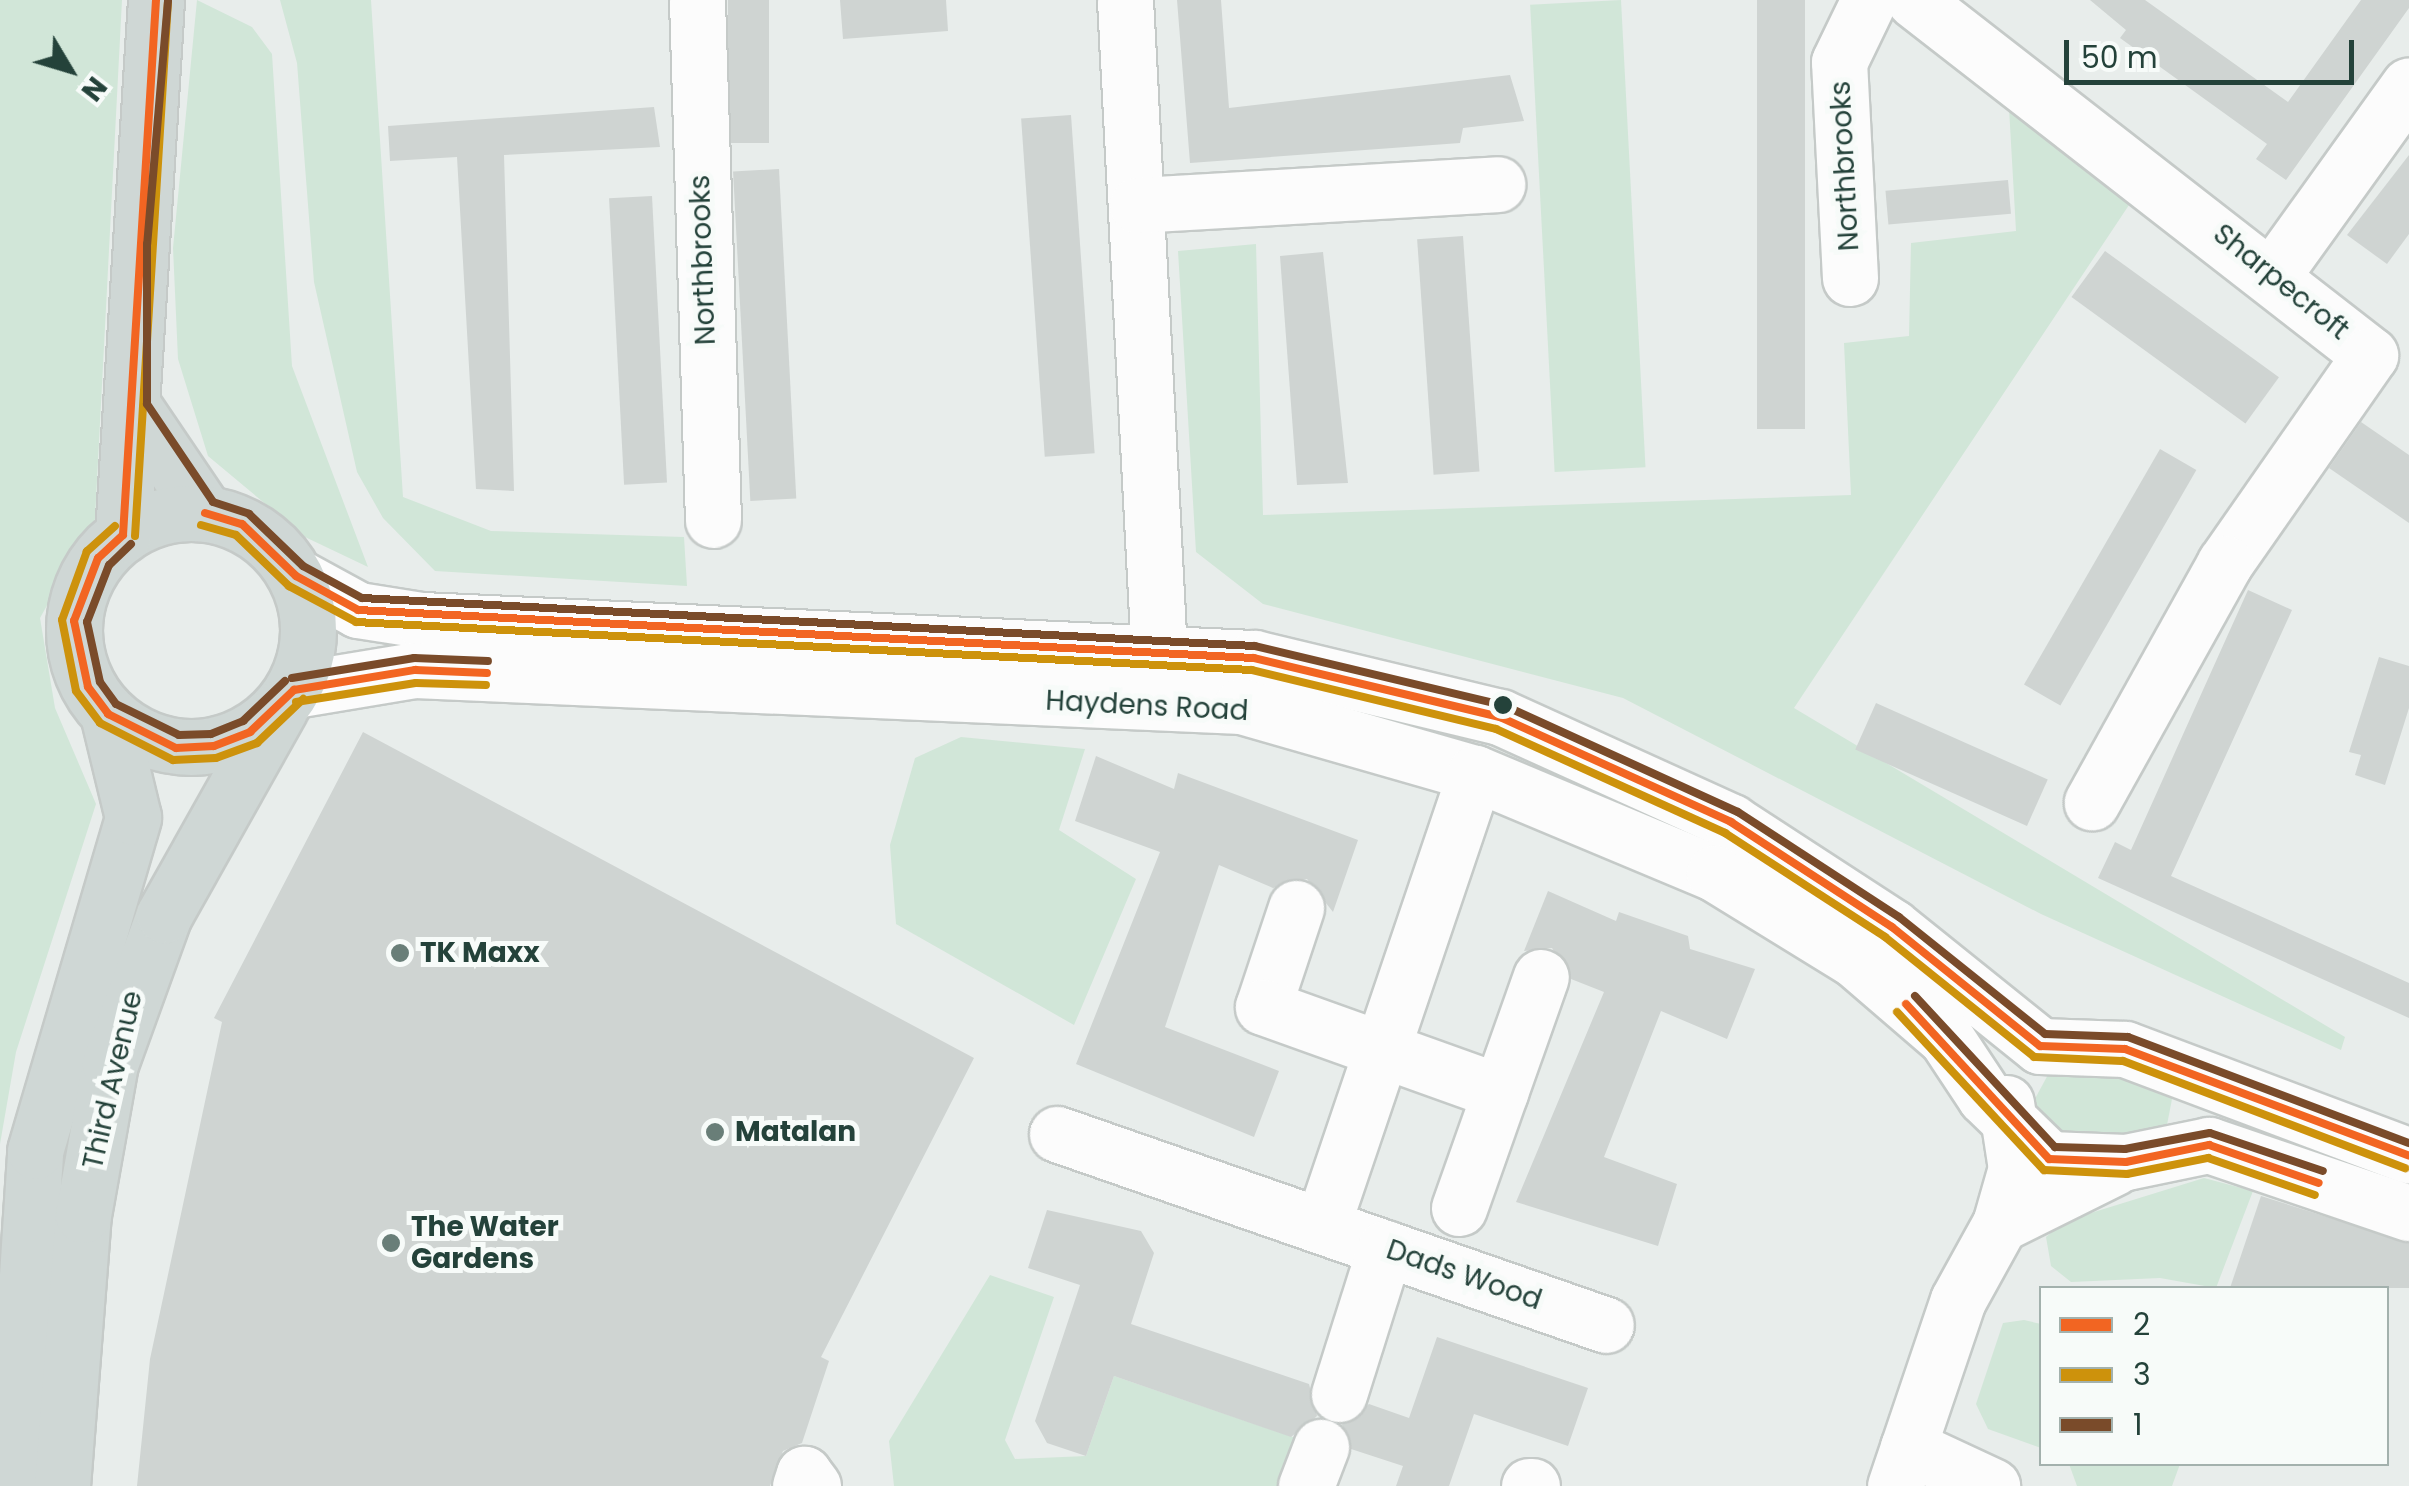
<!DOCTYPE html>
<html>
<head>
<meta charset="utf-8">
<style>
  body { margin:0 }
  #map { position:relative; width:2409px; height:1486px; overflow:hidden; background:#e8edeb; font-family:Poppins,sans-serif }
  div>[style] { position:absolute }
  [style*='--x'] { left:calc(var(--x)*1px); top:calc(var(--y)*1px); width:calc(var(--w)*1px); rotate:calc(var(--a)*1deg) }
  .green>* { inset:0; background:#d1e6d8; transform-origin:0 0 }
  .building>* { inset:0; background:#cfd4d2; transform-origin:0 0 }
  .roads { filter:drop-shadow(2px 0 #c5cac8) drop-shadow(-2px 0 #c5cac8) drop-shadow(0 2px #c5cac8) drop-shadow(0 -2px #c5cac8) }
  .minor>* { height:55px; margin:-27.5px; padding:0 27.5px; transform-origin:27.5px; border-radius:27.5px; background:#fcfcfc }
  .major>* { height:55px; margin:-27.5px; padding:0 27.5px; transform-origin:27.5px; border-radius:27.5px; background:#cfd7d5 }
  .major>.ring { margin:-27.5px; padding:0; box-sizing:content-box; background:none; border:55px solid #cfd7d5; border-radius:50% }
  .bus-1>* { height:8px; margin:-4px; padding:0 4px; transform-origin:4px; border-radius:4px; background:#f26522 }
  .bus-2>* { height:8px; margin:-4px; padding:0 4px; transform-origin:4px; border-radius:4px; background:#cd920c }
  .bus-3>* { height:8px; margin:-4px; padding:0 4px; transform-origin:4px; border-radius:4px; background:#7a4b2a }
  .dots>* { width:28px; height:28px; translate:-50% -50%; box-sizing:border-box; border:5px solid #f7fbf9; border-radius:50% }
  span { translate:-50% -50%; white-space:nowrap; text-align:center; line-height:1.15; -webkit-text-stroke:10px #f7fbf9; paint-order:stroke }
  .street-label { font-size:28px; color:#24423a }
  .poi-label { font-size:28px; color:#24423a; font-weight:700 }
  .left { translate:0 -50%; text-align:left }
  .legend { position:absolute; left:2039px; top:1286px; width:350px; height:180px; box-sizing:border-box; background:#f7fbf9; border:2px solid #a3b1ad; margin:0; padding:12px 18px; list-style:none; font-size:30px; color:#24423a }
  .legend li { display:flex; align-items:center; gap:20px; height:50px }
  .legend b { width:50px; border:2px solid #a3b1ad }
  .north { position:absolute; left:20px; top:20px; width:100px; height:100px; -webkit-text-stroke:8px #f7fbf9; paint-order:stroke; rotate:128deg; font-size:28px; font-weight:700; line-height:40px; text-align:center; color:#24423a }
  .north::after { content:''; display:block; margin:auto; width:35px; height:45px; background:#24423a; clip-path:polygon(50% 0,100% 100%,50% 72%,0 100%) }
  .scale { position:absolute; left:2064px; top:40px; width:290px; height:45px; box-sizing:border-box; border:5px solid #24423a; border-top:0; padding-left:12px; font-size:30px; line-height:35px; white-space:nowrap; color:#24423a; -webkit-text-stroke:8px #f7fbf9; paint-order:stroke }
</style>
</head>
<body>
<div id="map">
  <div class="green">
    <div style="clip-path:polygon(0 0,122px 0,95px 519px,40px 618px,55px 708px,96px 804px,16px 1052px,0 1144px)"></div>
    <div style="clip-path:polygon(197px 0,252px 27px,272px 54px,292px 366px,368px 567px,305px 537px,208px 456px,178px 359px,173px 248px)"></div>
    <div style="clip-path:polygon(280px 0,371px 0,403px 497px,491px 531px,684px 537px,687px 586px,435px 571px,383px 518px,357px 472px,314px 282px,297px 63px)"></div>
    <div style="left:1621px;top:0;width:468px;height:91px;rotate:87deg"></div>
    <div style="clip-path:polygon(2009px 108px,2133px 199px,1794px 708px,2345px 1037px,2341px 1050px,2041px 914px,1623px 698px,1263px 604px,1196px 552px,1178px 251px,1256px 244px,1263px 515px,1851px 495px,1844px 343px,1909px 336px,1911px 243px,2016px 231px)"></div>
    <div style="clip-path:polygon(961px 737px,1085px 749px,1059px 830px,1136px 879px,1074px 1025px,896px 924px,890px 845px,915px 758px)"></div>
    <div style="clip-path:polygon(2086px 1068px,2173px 1094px,2165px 1135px,2081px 1151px,2031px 1106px,2050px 1071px)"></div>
    <div style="clip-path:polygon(2204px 1178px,2253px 1191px,2216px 1288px,2160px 1278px,2071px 1282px,2051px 1266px,2046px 1237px,2065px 1221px)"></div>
    <div style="clip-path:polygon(990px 1275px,1054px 1297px,1005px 1440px,1015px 1459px,1086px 1456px,1114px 1376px,1313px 1444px,1293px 1486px,894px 1486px,889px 1441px)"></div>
    <div style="clip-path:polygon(2024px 1320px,2041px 1324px,2041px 1448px,1988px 1429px,1976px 1404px,2003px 1323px)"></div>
    <div style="clip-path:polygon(2069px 1464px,2180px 1464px,2172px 1486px,2077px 1486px)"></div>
  </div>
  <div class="building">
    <div style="left:728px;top:0;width:41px;height:143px"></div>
    <div style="clip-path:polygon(840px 0,946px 0,948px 31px,843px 39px)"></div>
    <div style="clip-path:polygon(1177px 0,1221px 0,1229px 108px,1510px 75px,1524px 121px,1463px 128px,1460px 143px,1190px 163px)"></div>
    <div style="left:1757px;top:0;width:48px;height:429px"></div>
    <div style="clip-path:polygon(2090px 0,2145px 0,2288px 102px,2361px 0,2409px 0,2409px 8px,2286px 180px,2256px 159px,2267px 144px,2120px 38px,2126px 30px)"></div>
    <div style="clip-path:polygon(654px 107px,660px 147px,504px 155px,514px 491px,476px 489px,457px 157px,390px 161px,388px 126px)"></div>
    <div style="left:1071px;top:115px;width:339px;height:50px;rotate:86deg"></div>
    <div style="clip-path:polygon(2409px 155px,2409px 234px,2387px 264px,2347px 235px)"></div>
    <div style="left:779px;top:169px;width:330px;height:46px;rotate:87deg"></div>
    <div style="left:2008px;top:180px;width:34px;height:123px;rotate:85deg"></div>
    <div style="left:652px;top:196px;width:287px;height:43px;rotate:87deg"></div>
    <div style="left:1463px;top:236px;width:236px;height:46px;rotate:86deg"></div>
    <div style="left:2105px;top:251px;width:215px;height:57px;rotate:36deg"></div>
    <div style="clip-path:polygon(1323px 252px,1348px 483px,1297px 485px,1280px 256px)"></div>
    <div style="clip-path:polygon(2361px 422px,2409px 455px,2409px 523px,2329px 468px)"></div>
    <div style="left:2160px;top:449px;width:42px;height:272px;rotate:30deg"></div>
    <div style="clip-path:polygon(2248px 590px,2292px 610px,2171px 876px,2409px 983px,2409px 1018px,2098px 878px,2115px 842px,2131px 850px)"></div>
    <div style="clip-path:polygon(2379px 657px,2409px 666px,2409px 708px,2385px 785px,2355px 775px,2361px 755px,2349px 752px)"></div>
    <div style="left:1876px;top:703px;width:188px;height:51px;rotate:24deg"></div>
    <div style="clip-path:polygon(363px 732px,974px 1058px,821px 1357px,829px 1361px,802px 1443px,783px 1451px,770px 1486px,137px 1486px,150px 1359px,222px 1022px,214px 1018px)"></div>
    <div style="clip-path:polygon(1096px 756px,1174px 789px,1178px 773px,1358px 840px,1333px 912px,1307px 879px,1273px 888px,1219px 865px,1165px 1027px,1279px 1071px,1254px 1137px,1076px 1064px,1160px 852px,1075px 821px)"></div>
    <div style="clip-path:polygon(1548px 891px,1616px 921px,1619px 912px,1688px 936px,1690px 949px,1755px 969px,1727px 1039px,1661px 1011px,1604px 1157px,1677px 1184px,1658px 1246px,1516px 1202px,1604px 992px,1571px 979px,1552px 948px,1524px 951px)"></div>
    <div style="clip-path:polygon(2261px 1196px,2409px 1243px,2409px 1288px,2230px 1288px)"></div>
    <div style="clip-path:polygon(1047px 1210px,1141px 1231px,1154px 1253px,1131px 1324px,1309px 1384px,1317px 1416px,1291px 1437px,1114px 1376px,1086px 1456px,1047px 1443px,1035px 1421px,1080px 1285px,1028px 1268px)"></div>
    <div style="clip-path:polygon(1437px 1337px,1588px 1388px,1568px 1446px,1474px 1414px,1449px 1486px,1396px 1486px,1403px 1466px,1351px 1449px,1342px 1424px,1369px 1404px,1409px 1418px)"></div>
  </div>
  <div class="roads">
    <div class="minor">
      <div style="--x:697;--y:0;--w:520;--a:88.24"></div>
      <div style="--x:1125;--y:0;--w:692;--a:87.02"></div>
      <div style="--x:1914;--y:0;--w:578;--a:37.9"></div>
      <div style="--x:2370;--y:355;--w:254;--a:124.9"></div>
      <div style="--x:2225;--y:563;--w:274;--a:119.1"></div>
      <div style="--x:1137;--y:205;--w:361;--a:-3.3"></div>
      <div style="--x:2274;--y:273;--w:231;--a:-54.3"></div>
      <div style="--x:1850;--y:278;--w:216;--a:-92.9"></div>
      <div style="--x:1839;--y:62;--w:69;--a:-64.2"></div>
      <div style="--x:296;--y:576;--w:71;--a:28.7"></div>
      <div style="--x:358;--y:610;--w:65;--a:8.9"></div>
      <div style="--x:422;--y:620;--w:833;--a:2.62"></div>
      <div style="--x:1254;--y:658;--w:253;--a:13.5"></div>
      <div style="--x:1500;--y:717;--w:254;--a:24.4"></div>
      <div style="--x:1731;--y:822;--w:192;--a:33.1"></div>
      <div style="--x:1892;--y:927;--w:190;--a:38.8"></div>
      <div style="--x:2040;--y:1046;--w:85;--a:2"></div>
      <div style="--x:2125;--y:1049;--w:303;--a:20.6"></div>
      <div style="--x:294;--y:690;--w:123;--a:-9.4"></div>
      <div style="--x:415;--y:670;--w:827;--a:2.5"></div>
      <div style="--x:1241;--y:706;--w:243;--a:16"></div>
      <div style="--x:1475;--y:773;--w:259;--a:22.7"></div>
      <div style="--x:1714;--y:873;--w:164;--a:31.6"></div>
      <div style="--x:1854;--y:959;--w:121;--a:40.7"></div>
      <div style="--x:1946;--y:1038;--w:71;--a:56.5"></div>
      <div style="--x:1985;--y:1097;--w:89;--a:44.1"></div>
      <div style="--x:2049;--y:1159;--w:77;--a:2.2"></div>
      <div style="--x:2126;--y:1162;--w:85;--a:-11.6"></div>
      <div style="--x:2209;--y:1145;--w:211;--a:18.8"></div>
      <div style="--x:1296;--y:908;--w:104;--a:108.4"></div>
      <div style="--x:1263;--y:1007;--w:252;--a:19.7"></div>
      <div style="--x:2006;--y:1103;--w:66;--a:81.3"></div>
      <div style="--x:2016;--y:1168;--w:58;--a:105.9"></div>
      <div style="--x:2000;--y:1224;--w:128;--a:-26.4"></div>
      <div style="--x:1057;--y:1134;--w:581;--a:19.18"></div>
      <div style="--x:1459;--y:1208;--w:245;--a:-70.5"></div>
      <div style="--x:1322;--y:1226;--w:478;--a:-71.3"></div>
      <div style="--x:1339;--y:1394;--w:153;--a:-72.5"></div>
      <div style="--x:1908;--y:1447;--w:93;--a:24.9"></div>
      <div style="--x:800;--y:1486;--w:13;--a:-72"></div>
      <div style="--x:804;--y:1474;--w:15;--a:53"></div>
      <div style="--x:1306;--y:1486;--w:42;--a:-69"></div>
      <div style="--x:1529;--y:1486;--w:3;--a:0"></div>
      <div style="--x:1895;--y:1486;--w:196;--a:-71.3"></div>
      <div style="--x:1958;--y:1300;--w:87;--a:-61.1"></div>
    </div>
    <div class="major">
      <div style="--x:134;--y:408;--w:127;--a:55.9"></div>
      <div class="ring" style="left:74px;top:513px;width:179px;height:179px"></div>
      <div style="--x:123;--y:535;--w:536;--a:-86.47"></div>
      <div style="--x:13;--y:1486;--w:336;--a:-86.2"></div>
      <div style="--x:35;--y:1151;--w:348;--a:-73.6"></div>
      <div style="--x:133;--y:817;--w:106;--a:-103.6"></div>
      <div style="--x:62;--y:1486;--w:272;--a:-85.6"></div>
      <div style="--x:83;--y:1215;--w:153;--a:-79.9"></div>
      <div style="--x:110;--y:1064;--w:158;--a:-70.1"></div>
      <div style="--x:164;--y:915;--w:237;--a:-60.7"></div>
    </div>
  </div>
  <div class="bus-1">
    <div style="--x:205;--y:513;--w:39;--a:17"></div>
    <div style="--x:242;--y:524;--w:75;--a:43.9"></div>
    <div style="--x:296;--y:576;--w:71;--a:28.7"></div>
    <div style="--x:358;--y:610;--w:897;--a:3.07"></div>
    <div style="--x:1254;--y:658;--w:253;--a:13.5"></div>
    <div style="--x:1500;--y:717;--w:254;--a:24.4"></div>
    <div style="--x:1731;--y:822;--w:192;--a:33.1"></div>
    <div style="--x:1892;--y:927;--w:190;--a:38.8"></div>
    <div style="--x:2040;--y:1046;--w:85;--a:2"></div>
    <div style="--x:2125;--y:1049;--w:303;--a:20.6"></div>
    <div style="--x:123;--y:535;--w:536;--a:-86.47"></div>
    <div style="--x:123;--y:535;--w:34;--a:137"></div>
    <div style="--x:98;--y:558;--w:67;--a:110.9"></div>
    <div style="--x:74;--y:621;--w:67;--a:78"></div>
    <div style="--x:88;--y:687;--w:34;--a:53"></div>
    <div style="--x:108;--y:714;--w:76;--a:26.6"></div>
    <div style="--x:176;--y:748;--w:38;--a:-3"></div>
    <div style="--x:214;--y:746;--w:39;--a:-21"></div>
    <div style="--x:250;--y:732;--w:61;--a:-43.7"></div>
    <div style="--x:294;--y:690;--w:123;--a:-9.4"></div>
    <div style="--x:415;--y:670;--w:72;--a:2.4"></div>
    <div style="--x:1906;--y:1004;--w:211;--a:47.3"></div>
    <div style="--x:2049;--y:1159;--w:77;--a:2.2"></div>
    <div style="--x:2126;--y:1162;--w:85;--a:-11.6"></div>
    <div style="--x:2209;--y:1145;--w:116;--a:19.1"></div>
  </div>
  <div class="bus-2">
    <div style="--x:201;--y:525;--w:36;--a:16"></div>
    <div style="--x:236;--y:535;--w:74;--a:43.9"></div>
    <div style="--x:289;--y:586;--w:76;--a:28.2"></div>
    <div style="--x:356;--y:622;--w:897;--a:3.07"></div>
    <div style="--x:1252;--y:670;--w:251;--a:13.6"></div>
    <div style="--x:1496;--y:729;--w:252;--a:24.4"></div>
    <div style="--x:1725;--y:833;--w:191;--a:33"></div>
    <div style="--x:1885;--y:937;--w:191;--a:38.8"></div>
    <div style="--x:2034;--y:1057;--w:89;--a:2.6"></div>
    <div style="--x:2123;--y:1061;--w:302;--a:20.8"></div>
    <div style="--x:115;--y:526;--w:38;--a:138"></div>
    <div style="--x:87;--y:551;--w:73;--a:109.9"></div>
    <div style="--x:62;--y:620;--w:72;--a:78.8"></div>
    <div style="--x:76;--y:691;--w:40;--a:53"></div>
    <div style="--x:100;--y:723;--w:82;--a:26.9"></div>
    <div style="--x:173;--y:760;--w:43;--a:-2.7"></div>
    <div style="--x:216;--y:758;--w:44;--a:-20.1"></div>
    <div style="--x:257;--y:743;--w:64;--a:-43.7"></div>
    <div style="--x:135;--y:536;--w:536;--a:-86.47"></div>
    <div style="--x:296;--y:702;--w:121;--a:-9"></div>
    <div style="--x:416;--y:683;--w:70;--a:1.6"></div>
    <div style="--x:1897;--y:1012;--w:216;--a:47.1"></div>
    <div style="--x:2044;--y:1170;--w:83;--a:2.8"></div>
    <div style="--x:2127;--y:1174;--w:83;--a:-11.2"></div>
    <div style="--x:2208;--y:1158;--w:113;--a:19.1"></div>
  </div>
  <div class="bus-3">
    <div style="--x:168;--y:1;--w:244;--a:94.9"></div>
    <div style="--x:147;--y:244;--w:160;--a:90"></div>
    <div style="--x:147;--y:404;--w:118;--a:56"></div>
    <div style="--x:213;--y:502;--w:38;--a:18"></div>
    <div style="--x:249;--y:514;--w:75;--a:43.9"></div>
    <div style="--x:303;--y:566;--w:67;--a:28.5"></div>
    <div style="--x:362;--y:598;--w:894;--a:3.08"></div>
    <div style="--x:1255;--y:646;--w:255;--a:13.4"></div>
    <div style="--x:1503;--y:705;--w:258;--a:24.5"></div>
    <div style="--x:1738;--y:812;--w:192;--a:33.1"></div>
    <div style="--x:1899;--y:917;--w:187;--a:38.7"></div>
    <div style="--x:2045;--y:1034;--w:83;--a:2.1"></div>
    <div style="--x:2128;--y:1037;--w:300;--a:20.7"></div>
    <div style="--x:131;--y:544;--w:30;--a:136"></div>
    <div style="--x:109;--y:565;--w:61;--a:111.1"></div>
    <div style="--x:87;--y:622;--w:61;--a:77.8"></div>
    <div style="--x:100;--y:682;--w:27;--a:54"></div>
    <div style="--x:116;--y:704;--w:70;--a:26.2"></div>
    <div style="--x:179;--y:735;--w:32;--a:-2"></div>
    <div style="--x:211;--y:734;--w:35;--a:-22"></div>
    <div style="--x:243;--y:721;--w:58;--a:-43.6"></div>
    <div style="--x:292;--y:678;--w:124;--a:-9.3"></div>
    <div style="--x:414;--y:658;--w:74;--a:2.3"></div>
    <div style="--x:1915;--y:996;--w:206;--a:47.2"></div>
    <div style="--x:2055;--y:1147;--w:70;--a:1.6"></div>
    <div style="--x:2125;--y:1149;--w:86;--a:-10.7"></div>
    <div style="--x:2210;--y:1133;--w:119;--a:18.6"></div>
  </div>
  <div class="dots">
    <div style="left:1503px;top:705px;background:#24423a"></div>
    <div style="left:400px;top:953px;background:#697e78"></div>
    <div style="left:715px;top:1132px;background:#697e78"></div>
    <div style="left:391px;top:1243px;background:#697e78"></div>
  </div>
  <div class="street-label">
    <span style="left:1845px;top:166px;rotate:-93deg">Northbrooks</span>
    <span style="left:703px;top:260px;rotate:-92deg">Northbrooks</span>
    <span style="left:2281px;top:282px;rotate:39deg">Sharpecroft</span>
    <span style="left:1147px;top:706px;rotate:3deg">Haydens Road</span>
    <span style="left:113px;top:1080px;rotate:-77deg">Third Avenue</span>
    <span style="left:1464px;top:1275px;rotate:19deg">Dads Wood</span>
  </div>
  <div class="poi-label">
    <span class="left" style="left:420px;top:953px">TK Maxx</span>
    <span class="left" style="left:735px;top:1132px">Matalan</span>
    <span class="left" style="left:411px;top:1243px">The Water<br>Gardens</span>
  </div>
  <ul class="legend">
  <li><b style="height:12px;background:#f26522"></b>2</li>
  <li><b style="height:12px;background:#cd920c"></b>3</li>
  <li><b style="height:12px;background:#7a4b2a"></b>1</li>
  </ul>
  <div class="north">N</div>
  <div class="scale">50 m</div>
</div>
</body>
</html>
